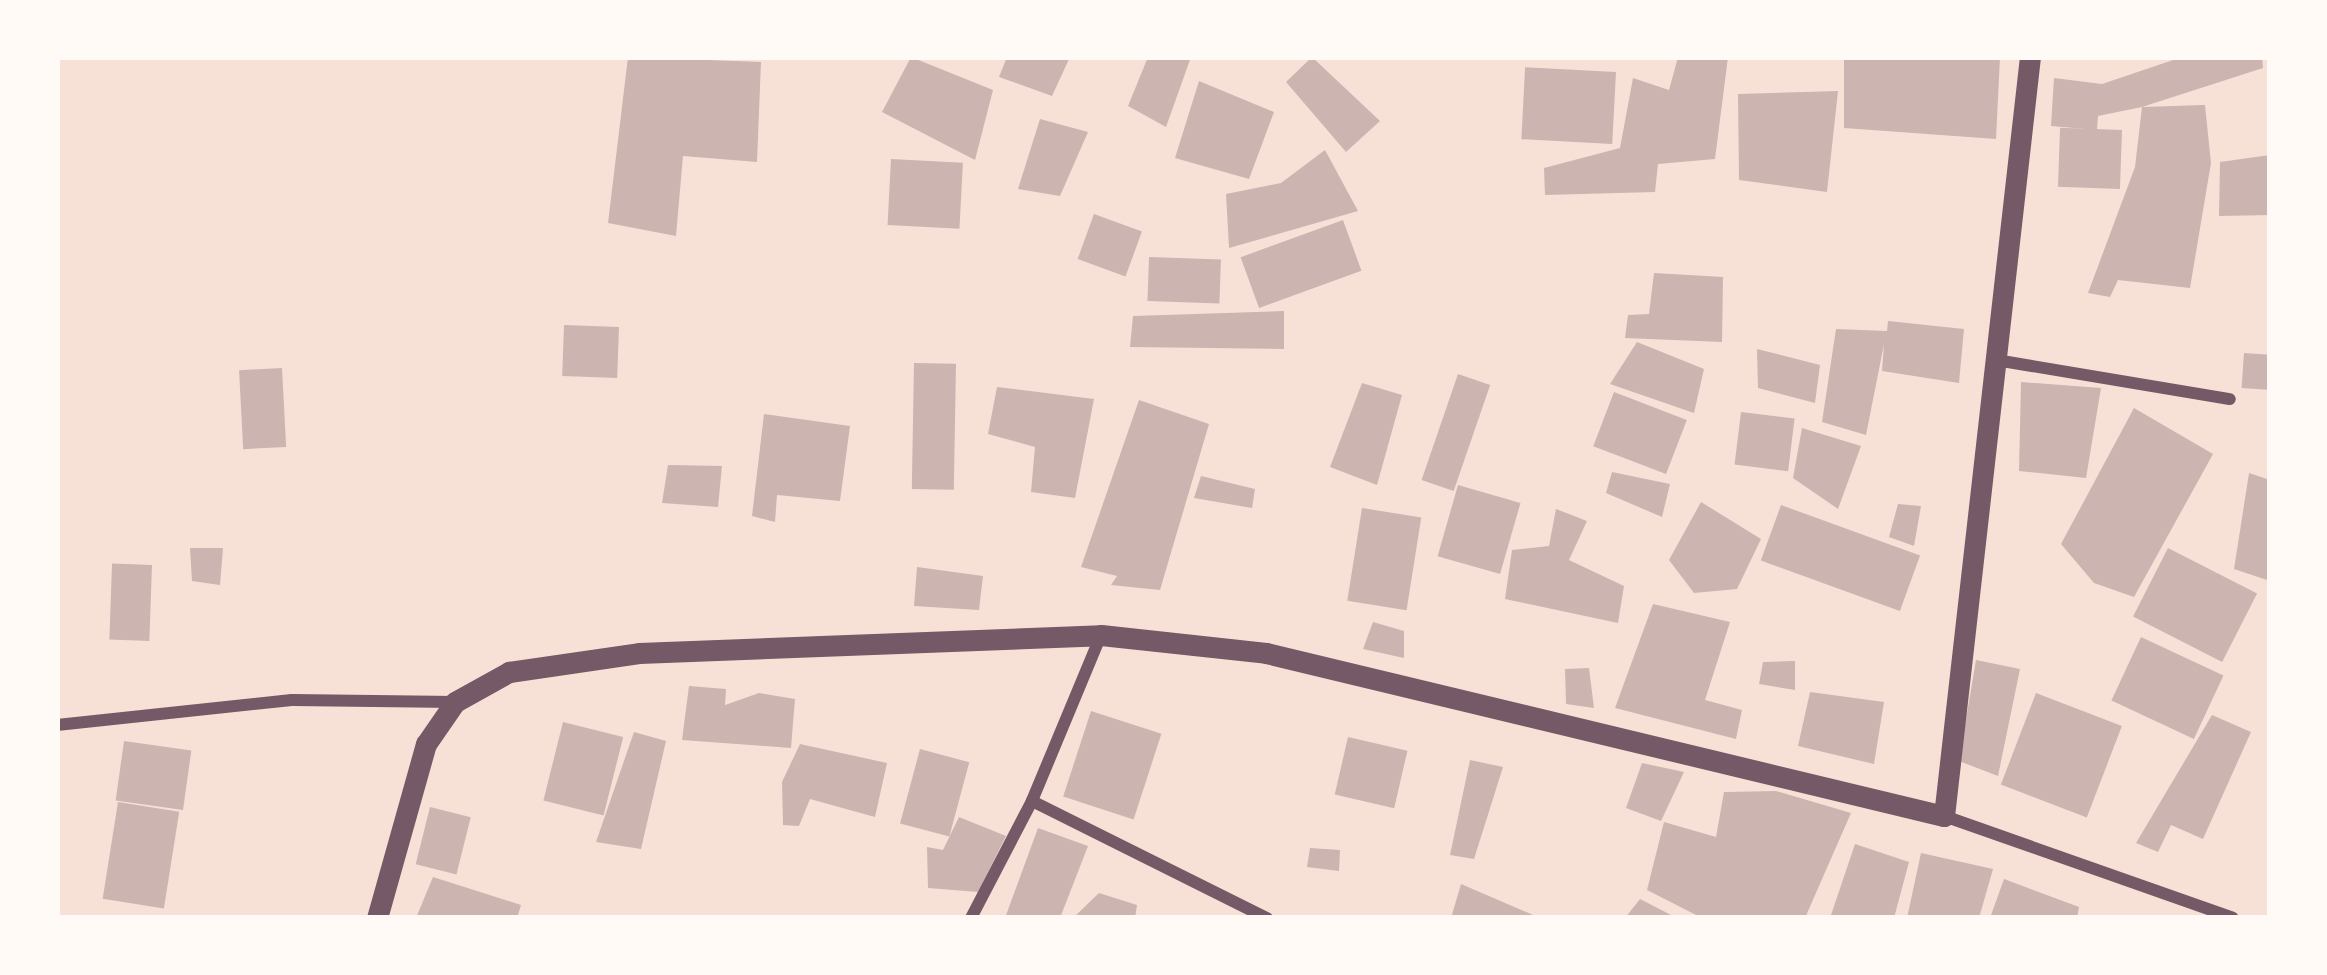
<!DOCTYPE html>
<html>
<head>
<meta charset="utf-8">
<style>
  body { margin:0 }
  #map { position:relative; width:2327px; height:975px; overflow:hidden; background:#f7e1d7; font-family:Mulish,sans-serif }
  div>[style] { position:absolute }
  [style*='--x'] { left:calc(var(--x)*1px); top:calc(var(--y)*1px); width:calc(var(--w)*1px); rotate:calc(var(--a)*1deg) }
  .building>* { inset:0; background:#ccb4b1; transform-origin:0 0 }
  .minor>* { height:12px; margin:-6px; padding:0 6px; transform-origin:6px; border-radius:6px; background:#755966 }
  .tertiary>* { height:21px; margin:-10.5px; padding:0 10.5px; transform-origin:10.5px; border-radius:10.5px; background:#755966 }
  span { translate:-50% -50%; white-space:nowrap; text-align:center; line-height:1.15; -webkit-text-stroke:9px #fffaf5; paint-order:stroke }
  .frame { position:absolute; inset:0; border:60px solid #fffaf5; pointer-events:none }
</style>
</head>
<body>
<div id="map">
  <div class="building">
    <div style="clip-path:polygon(628px 57px,761px 62px,757px 162px,683px 156px,676px 236px,608px 223px)"></div>
    <div style="clip-path:polygon(911px 57px,993px 90px,975px 160px,882px 112px)"></div>
    <div style="clip-path:polygon(1007px 57px,1070px 57px,1052px 96px,999px 77px)"></div>
    <div style="clip-path:polygon(1148px 57px,1191px 57px,1166px 127px,1128px 106px)"></div>
    <div style="clip-path:polygon(1312px 57px,1380px 121px,1346px 152px,1286px 82px)"></div>
    <div style="clip-path:polygon(1678px 57px,1728px 57px,1715px 159px,1658px 164px,1655px 192px,1545px 195px,1544px 168px,1620px 148px,1633px 78px,1669px 90px)"></div>
    <div style="clip-path:polygon(1844px 57px,2000px 57px,1996px 139px,1844px 128px)"></div>
    <div style="clip-path:polygon(2182px 57px,2262px 57px,2263px 68px,2142px 107px,2205px 105px,2211px 163px,2190px 288px,2118px 280px,2110px 297px,2088px 293px,2135px 167px,2142px 107px,2098px 116px,2097px 130px,2051px 126px,2054px 78px,2102px 84px)"></div>
    <div style="left:1616px;top:72px;width:72px;height:91px;rotate:93deg"></div>
    <div style="clip-path:polygon(1199px 81px,1274px 112px,1249px 179px,1175px 158px)"></div>
    <div style="clip-path:polygon(1838px 91px,1827px 192px,1739px 180px,1738px 94px)"></div>
    <div style="clip-path:polygon(1040px 119px,1088px 132px,1060px 196px,1018px 189px)"></div>
    <div style="left:2122px;top:130px;width:59px;height:62px;rotate:92deg"></div>
    <div style="clip-path:polygon(1325px 150px,1358px 211px,1229px 248px,1226px 194px,1281px 183px)"></div>
    <div style="clip-path:polygon(2270px 155px,2270px 215px,2219px 216px,2220px 162px)"></div>
    <div style="left:891px;top:159px;width:72px;height:66px;rotate:3deg"></div>
    <div style="left:1094px;top:214px;width:51px;height:48px;rotate:20deg"></div>
    <div style="left:1343px;top:220px;width:54px;height:109px;rotate:70deg"></div>
    <div style="left:1149px;top:257px;width:72px;height:44px;rotate:2deg"></div>
    <div style="clip-path:polygon(1654px 273px,1723px 277px,1722px 342px,1625px 338px,1628px 315px,1649px 314px)"></div>
    <div style="clip-path:polygon(1284px 311px,1284px 349px,1130px 347px,1133px 316px)"></div>
    <div style="clip-path:polygon(1888px 321px,1964px 329px,1959px 383px,1882px 371px,1884px 344px,1866px 435px,1822px 422px,1836px 329px,1887px 331px)"></div>
    <div style="left:564px;top:325px;width:55px;height:51px;rotate:2deg"></div>
    <div style="clip-path:polygon(1637px 342px,1704px 369px,1694px 413px,1610px 384px)"></div>
    <div style="clip-path:polygon(1757px 349px,1820px 365px,1815px 403px,1758px 388px)"></div>
    <div style="left:2244px;top:353px;width:26px;height:35px;rotate:4deg"></div>
    <div style="left:914px;top:363px;width:42px;height:126px;rotate:1deg"></div>
    <div style="left:282px;top:368px;width:79px;height:43px;rotate:87deg"></div>
    <div style="left:1458px;top:374px;width:34px;height:112px;rotate:19deg"></div>
    <div style="clip-path:polygon(2021px 382px,2101px 388px,2086px 478px,2019px 471px)"></div>
    <div style="clip-path:polygon(1362px 383px,1402px 395px,1377px 485px,1330px 467px)"></div>
    <div style="clip-path:polygon(997px 387px,1094px 399px,1075px 498px,1031px 492px,1035px 447px,988px 434px)"></div>
    <div style="left:1614px;top:392px;width:78px;height:58px;rotate:21deg"></div>
    <div style="clip-path:polygon(1139px 400px,1209px 424px,1160px 590px,1111px 585px,1117px 576px,1081px 567px)"></div>
    <div style="clip-path:polygon(2134px 408px,2213px 454px,2134px 597px,2094px 583px,2061px 544px)"></div>
    <div style="left:1741px;top:412px;width:54px;height:53px;rotate:7deg"></div>
    <div style="clip-path:polygon(764px 414px,850px 426px,840px 501px,777px 495px,775px 522px,752px 516px)"></div>
    <div style="clip-path:polygon(1802px 428px,1861px 446px,1838px 509px,1793px 478px)"></div>
    <div style="clip-path:polygon(668px 465px,722px 466px,718px 507px,662px 503px)"></div>
    <div style="clip-path:polygon(1612px 472px,1670px 484px,1662px 517px,1606px 493px)"></div>
    <div style="clip-path:polygon(2249px 473px,2270px 480px,2270px 581px,2234px 569px)"></div>
    <div style="clip-path:polygon(1201px 476px,1255px 489px,1252px 508px,1194px 498px)"></div>
    <div style="left:1458px;top:485px;width:65px;height:74px;rotate:16deg"></div>
    <div style="clip-path:polygon(1701px 502px,1761px 539px,1737px 589px,1694px 593px,1669px 560px)"></div>
    <div style="clip-path:polygon(1898px 504px,1921px 506px,1914px 546px,1889px 537px)"></div>
    <div style="left:1781px;top:505px;width:148px;height:59px;rotate:20deg"></div>
    <div style="left:1362px;top:508px;width:60px;height:94px;rotate:9deg"></div>
    <div style="clip-path:polygon(1556px 509px,1587px 521px,1569px 560px,1624px 586px,1618px 623px,1505px 599px,1512px 550px,1549px 546px)"></div>
    <div style="clip-path:polygon(190px 548px,223px 548px,220px 585px,192px 581px)"></div>
    <div style="left:2168px;top:548px;width:100px;height:77px;rotate:27deg"></div>
    <div style="left:152px;top:565px;width:76px;height:40px;rotate:92deg"></div>
    <div style="clip-path:polygon(917px 567px,983px 576px,979px 610px,914px 606px)"></div>
    <div style="clip-path:polygon(1653px 604px,1730px 622px,1705px 700px,1742px 710px,1736px 739px,1615px 708px)"></div>
    <div style="clip-path:polygon(1373px 622px,1404px 631px,1404px 658px,1363px 649px)"></div>
    <div style="left:2141px;top:637px;width:91px;height:70px;rotate:25deg"></div>
    <div style="clip-path:polygon(1976px 660px,2020px 669px,1998px 776px,1959px 761px)"></div>
    <div style="clip-path:polygon(1795px 661px,1795px 690px,1759px 684px,1763px 662px)"></div>
    <div style="clip-path:polygon(1589px 668px,1594px 708px,1566px 704px,1565px 669px)"></div>
    <div style="clip-path:polygon(689px 686px,726px 689px,725px 705px,759px 693px,795px 699px,791px 748px,682px 740px)"></div>
    <div style="clip-path:polygon(1810px 692px,1884px 702px,1874px 764px,1798px 746px)"></div>
    <div style="left:2036px;top:693px;width:92px;height:98px;rotate:21deg"></div>
    <div style="left:1091px;top:711px;width:74px;height:90px;rotate:18deg"></div>
    <div style="clip-path:polygon(2212px 715px,2251px 732px,2203px 839px,2171px 825px,2158px 852px,2136px 843px)"></div>
    <div style="left:563px;top:722px;width:62px;height:81px;rotate:14deg"></div>
    <div style="clip-path:polygon(634px 732px,666px 741px,641px 849px,596px 842px)"></div>
    <div style="left:1348px;top:737px;width:61px;height:59px;rotate:13deg"></div>
    <div style="left:124px;top:741px;width:68px;height:60px;rotate:8deg"></div>
    <div style="clip-path:polygon(800px 744px,887px 763px,875px 817px,810px 799px,799px 826px,783px 825px,782px 782px)"></div>
    <div style="left:920px;top:749px;width:51px;height:77px;rotate:15deg"></div>
    <div style="clip-path:polygon(1470px 760px,1503px 767px,1474px 859px,1450px 855px)"></div>
    <div style="clip-path:polygon(1642px 763px,1684px 772px,1661px 821px,1626px 808px)"></div>
    <div style="clip-path:polygon(1776px 791px,1851px 813px,1805px 918px,1702px 918px,1647px 890px,1664px 822px,1716px 837px,1724px 792px)"></div>
    <div style="left:118px;top:802px;width:62px;height:98px;rotate:9deg"></div>
    <div style="left:430px;top:807px;width:42px;height:59px;rotate:14deg"></div>
    <div style="clip-path:polygon(959px 817px,1006px 836px,978px 892px,928px 888px,927px 847px,943px 850px)"></div>
    <div style="clip-path:polygon(1038px 828px,1088px 846px,1060px 918px,1005px 918px)"></div>
    <div style="clip-path:polygon(1855px 844px,1909px 862px,1894px 918px,1830px 918px)"></div>
    <div style="clip-path:polygon(1310px 848px,1340px 850px,1339px 871px,1307px 867px)"></div>
    <div style="clip-path:polygon(1921px 853px,1993px 869px,1979px 918px,1907px 918px)"></div>
    <div style="clip-path:polygon(433px 877px,521px 905px,517px 918px,416px 918px)"></div>
    <div style="clip-path:polygon(2004px 879px,2079px 907px,2077px 918px,1990px 918px)"></div>
    <div style="clip-path:polygon(1461px 884px,1540px 918px,1451px 918px)"></div>
    <div style="clip-path:polygon(1099px 893px,1137px 905px,1135px 918px,1073px 918px)"></div>
    <div style="clip-path:polygon(1640px 899px,1677px 918px,1625px 918px)"></div>
  </div>
  <div class="minor">
    <div style="--x:1996;--y:360;--w:237;--a:9.5"></div>
    <div style="--x:1101;--y:635;--w:180;--a:112.6"></div>
    <div style="--x:1032;--y:801;--w:263;--a:26.5"></div>
    <div style="--x:57;--y:725;--w:236;--a:-6.1"></div>
    <div style="--x:292;--y:700;--w:163;--a:0.7"></div>
    <div style="--x:1944;--y:816;--w:306;--a:19.4"></div>
    <div style="--x:971;--y:918;--w:132;--a:-62.5"></div>
  </div>
  <div class="tertiary">
    <div style="--x:377;--y:918;--w:181;--a:-74.3"></div>
    <div style="--x:426;--y:744;--w:51;--a:-55.4"></div>
    <div style="--x:455;--y:702;--w:62;--a:-29.1"></div>
    <div style="--x:509;--y:672;--w:131;--a:-8.3"></div>
    <div style="--x:639;--y:653;--w:462;--a:-2.2"></div>
    <div style="--x:1101;--y:635;--w:166;--a:6.2"></div>
    <div style="--x:1266;--y:653;--w:697;--a:13.52"></div>
    <div style="--x:1944;--y:816;--w:764;--a:-83.54"></div>
  </div>
  <div class="frame"></div>
</div>
</body>
</html>
